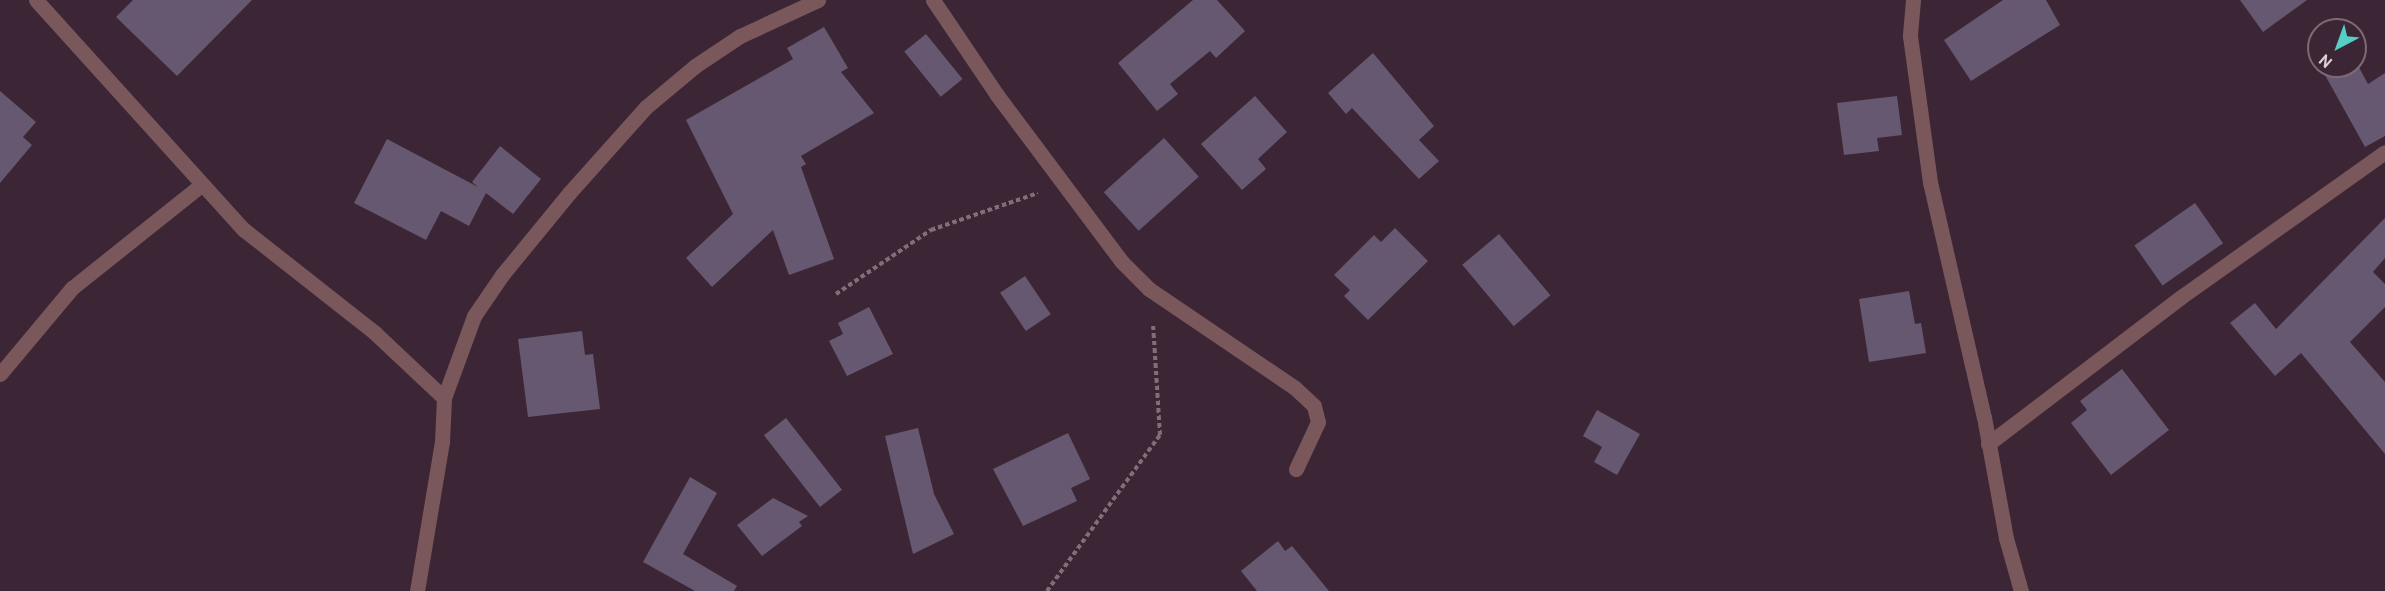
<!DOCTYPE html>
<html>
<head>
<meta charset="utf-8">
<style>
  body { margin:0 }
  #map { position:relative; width:2385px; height:591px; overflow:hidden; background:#3c2635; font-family:Overpass,sans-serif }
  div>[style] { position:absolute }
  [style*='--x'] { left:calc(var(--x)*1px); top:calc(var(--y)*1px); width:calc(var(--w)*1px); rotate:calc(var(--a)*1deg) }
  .building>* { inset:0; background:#655870; transform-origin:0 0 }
  .path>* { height:4px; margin-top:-2px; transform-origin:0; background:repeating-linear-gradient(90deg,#816e7a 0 4.5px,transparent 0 7.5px) }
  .minor>* { height:15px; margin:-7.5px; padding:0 7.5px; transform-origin:7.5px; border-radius:7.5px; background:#7a575b }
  span { translate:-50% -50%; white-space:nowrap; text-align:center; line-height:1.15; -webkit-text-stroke:4.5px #3c2635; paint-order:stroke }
  .north { position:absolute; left:2307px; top:18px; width:60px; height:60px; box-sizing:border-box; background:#3c2635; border:2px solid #7d6a76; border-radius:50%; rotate:221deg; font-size:16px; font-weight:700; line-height:24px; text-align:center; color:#decfd8 }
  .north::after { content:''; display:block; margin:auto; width:21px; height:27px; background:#55cec5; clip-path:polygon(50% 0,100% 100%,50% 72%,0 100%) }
</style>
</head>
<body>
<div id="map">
  <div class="building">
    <div style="clip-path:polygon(133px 0,252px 0,177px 76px,116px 17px)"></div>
    <div style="clip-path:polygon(1193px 0,1217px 0,1245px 31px,1216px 58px,1210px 51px,1170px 84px,1178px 94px,1157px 111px,1118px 63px)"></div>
    <div style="clip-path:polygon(2003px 0,2046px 0,2060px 25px,1971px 81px,1944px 40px)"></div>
    <div style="clip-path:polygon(2240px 0,2307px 0,2263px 32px)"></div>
    <div style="clip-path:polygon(824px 27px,848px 68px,841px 72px,874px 113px,801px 156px,806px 164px,801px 167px,834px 259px,789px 275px,773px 230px,712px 287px,686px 258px,733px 214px,686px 120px,793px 59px,787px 48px)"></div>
    <div style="left:926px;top:34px;width:58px;height:28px;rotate:51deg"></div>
    <div style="clip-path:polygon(1373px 53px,1434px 126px,1419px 140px,1439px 161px,1419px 179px,1352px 108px,1346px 114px,1328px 93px)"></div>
    <div style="clip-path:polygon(2355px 60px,2368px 84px,2385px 73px,2385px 136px,2365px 147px,2325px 75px,2342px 66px,2355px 66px)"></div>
    <div style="clip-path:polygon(0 91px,36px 122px,23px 137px,32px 145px,0 183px)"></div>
    <div style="clip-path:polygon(1255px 96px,1287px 132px,1258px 159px,1266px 169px,1242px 190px,1201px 144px)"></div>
    <div style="clip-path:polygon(1897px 96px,1902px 135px,1877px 138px,1879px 151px,1844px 155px,1837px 103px)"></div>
    <div style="left:1164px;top:138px;width:52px;height:81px;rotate:48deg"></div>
    <div style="clip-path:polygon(387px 139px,478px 187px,472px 182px,500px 146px,541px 179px,513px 214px,486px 193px,469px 226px,441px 211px,426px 240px,354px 203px)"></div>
    <div style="left:2195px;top:203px;width:49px;height:74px;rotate:55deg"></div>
    <div style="clip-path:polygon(2385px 218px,2385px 258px,2373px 272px,2385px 284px,2385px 307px,2350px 342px,2385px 382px,2385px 454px,2301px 353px,2275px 376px,2230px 323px,2255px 303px,2276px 329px)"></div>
    <div style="clip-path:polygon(1395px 228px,1428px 261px,1368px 320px,1344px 296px,1350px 290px,1334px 275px,1374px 235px,1381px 242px)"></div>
    <div style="left:1499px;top:234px;width:80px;height:48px;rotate:50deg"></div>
    <div style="left:1025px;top:276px;width:46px;height:30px;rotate:56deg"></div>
    <div style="clip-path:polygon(1909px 291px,1915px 324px,1921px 323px,1926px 353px,1869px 362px,1859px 299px)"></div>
    <div style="clip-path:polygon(869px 307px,893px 354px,847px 376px,829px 341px,843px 334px,838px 323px)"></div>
    <div style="clip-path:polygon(582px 331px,585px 355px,593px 354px,600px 409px,528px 417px,518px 339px)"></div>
    <div style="clip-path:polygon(2122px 369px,2169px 430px,2111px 475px,2071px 423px,2087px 410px,2080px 401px)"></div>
    <div style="clip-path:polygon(1597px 410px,1640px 434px,1617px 475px,1594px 462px,1602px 447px,1583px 436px)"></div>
    <div style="left:786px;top:418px;width:91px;height:28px;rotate:52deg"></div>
    <div style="clip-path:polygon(918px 428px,934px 494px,954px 534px,913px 554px,885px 436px)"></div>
    <div style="clip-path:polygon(1068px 433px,1090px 479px,1071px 488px,1077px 501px,1023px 526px,993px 469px)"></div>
    <div style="clip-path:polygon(690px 477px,717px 493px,683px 554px,737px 586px,734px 591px,695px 591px,643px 562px)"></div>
    <div style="clip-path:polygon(773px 498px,808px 516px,799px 522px,802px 526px,762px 556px,737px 525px)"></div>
    <div style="clip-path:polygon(1278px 541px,1285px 551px,1292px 546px,1329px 591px,1257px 591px,1241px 571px)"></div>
  </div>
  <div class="path">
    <div style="--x:836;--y:294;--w:115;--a:-34"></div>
    <div style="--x:931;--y:230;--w:113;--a:-19.1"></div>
    <div style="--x:1047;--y:591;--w:193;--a:-54.1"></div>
    <div style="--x:1160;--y:435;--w:112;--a:-93.6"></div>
  </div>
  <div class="minor">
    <div style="--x:36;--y:0;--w:309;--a:47.9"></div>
    <div style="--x:243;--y:229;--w:168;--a:38.2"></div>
    <div style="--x:375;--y:333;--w:95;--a:43.3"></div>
    <div style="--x:933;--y:0;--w:115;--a:56"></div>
    <div style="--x:997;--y:95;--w:209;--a:53.2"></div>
    <div style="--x:1122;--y:262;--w:38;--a:45"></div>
    <div style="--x:1149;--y:289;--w:176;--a:34.1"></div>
    <div style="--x:1295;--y:388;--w:26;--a:43"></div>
    <div style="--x:1314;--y:406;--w:16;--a:76"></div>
    <div style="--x:1318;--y:422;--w:52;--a:115.1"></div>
    <div style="--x:1913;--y:0;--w:36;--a:95"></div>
    <div style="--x:1910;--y:36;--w:147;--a:82.2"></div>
    <div style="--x:1930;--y:182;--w:241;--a:77.1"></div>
    <div style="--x:1984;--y:417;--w:123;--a:79.7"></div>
    <div style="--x:2006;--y:538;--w:55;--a:74.2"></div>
    <div style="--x:0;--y:374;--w:112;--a:-50.1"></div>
    <div style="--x:72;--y:288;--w:165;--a:-38.6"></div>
    <div style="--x:1988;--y:444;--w:243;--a:-37.3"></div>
    <div style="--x:2181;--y:297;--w:250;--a:-35.4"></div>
    <div style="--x:417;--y:591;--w:151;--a:-80.5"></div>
    <div style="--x:442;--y:442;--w:44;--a:-87.4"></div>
    <div style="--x:444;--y:398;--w:87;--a:-69.9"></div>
    <div style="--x:474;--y:316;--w:50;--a:-55.7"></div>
    <div style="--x:502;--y:275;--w:107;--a:-50.7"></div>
    <div style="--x:570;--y:192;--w:114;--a:-48.2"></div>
    <div style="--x:646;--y:107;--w:64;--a:-39.9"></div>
    <div style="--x:695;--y:66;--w:54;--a:-33.7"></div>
    <div style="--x:740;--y:36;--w:86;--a:-24.8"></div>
  </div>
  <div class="north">N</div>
</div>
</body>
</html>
